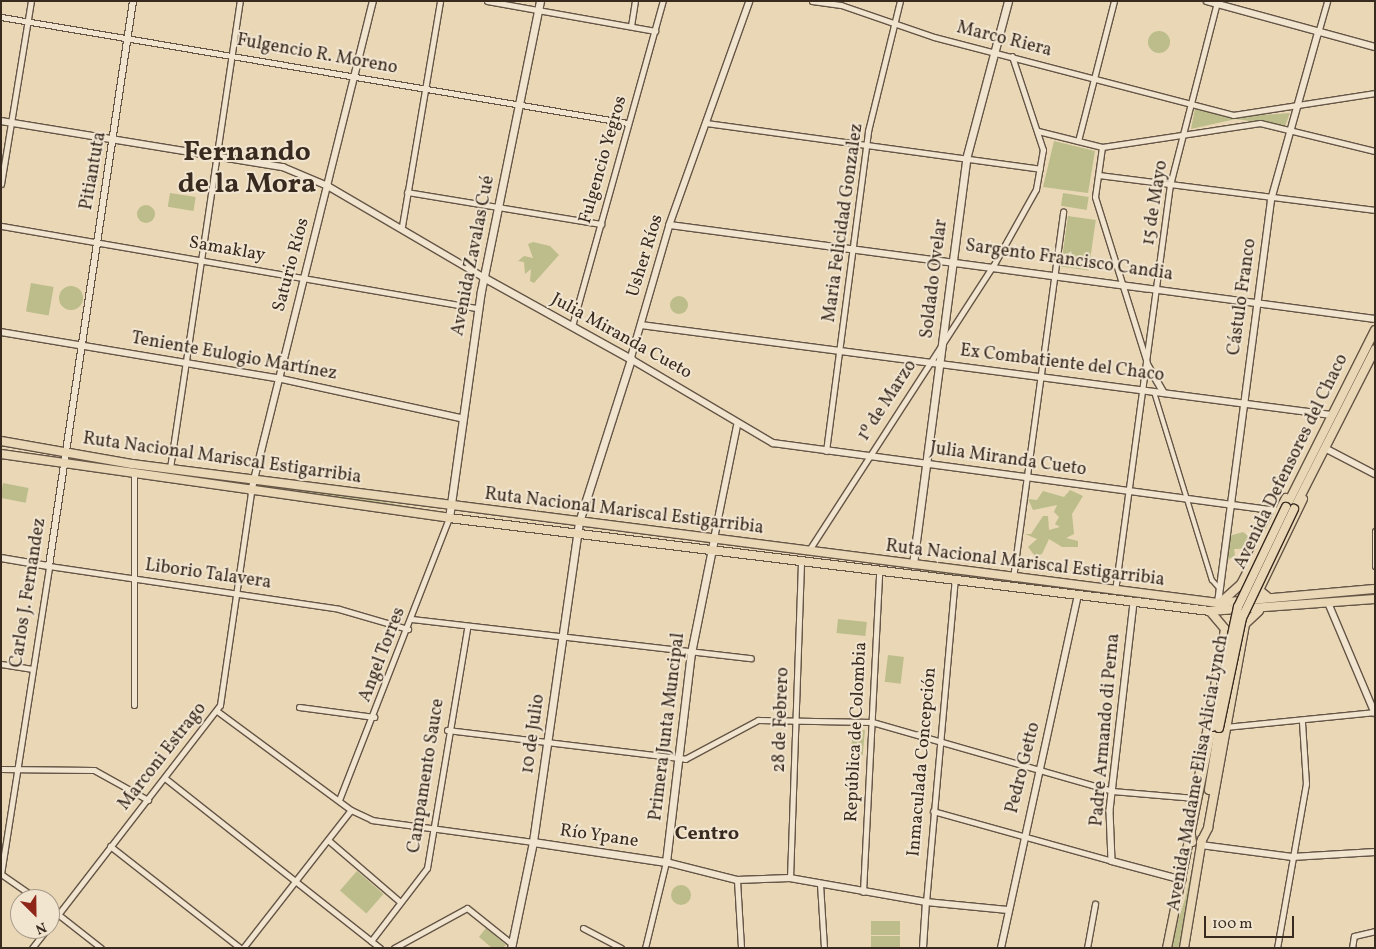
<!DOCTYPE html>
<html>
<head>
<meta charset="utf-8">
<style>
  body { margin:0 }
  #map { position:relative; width:1376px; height:949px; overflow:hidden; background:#e9d7b6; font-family:Vollkorn,serif }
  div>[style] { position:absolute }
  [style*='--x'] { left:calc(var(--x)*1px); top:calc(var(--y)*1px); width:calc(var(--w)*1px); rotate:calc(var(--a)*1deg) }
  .green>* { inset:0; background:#bcbd8a; transform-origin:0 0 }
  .round { border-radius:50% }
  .roads { filter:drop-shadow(1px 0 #655546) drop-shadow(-1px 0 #655546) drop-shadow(0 1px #655546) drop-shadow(0 -1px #655546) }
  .pedestrian>* { height:4px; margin:-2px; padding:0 2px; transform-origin:2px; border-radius:2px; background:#f1e5d0 }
  .minor>* { height:5px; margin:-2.5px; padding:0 2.5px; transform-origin:2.5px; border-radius:2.5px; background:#f1e5d0 }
  .tertiary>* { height:5.5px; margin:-2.75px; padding:0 2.75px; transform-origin:2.75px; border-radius:2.75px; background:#f1e5d0 }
  .secondary>* { height:7px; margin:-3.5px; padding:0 3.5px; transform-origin:3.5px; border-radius:3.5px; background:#f1e5d0 }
  .trunk>* { height:8px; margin:-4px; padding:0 4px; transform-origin:4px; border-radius:4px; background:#e9d7b6 }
  .bridges { filter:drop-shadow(1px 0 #392a20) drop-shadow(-1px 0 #392a20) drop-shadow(0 1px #392a20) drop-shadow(0 -1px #392a20) }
  .trunk-bridge>* { height:8px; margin:-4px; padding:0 4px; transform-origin:4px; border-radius:4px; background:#e9d7b6 }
  span { translate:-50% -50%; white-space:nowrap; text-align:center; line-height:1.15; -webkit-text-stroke:4px #f1e5d0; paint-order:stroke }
  .street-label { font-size:18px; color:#392a20 }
  .quarter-label { font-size:20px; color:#392a20; font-weight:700 }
  .town-label { font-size:28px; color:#392a20; font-weight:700 }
  .frame { position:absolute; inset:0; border:2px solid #392a20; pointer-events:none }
  .north { position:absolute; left:10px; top:889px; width:50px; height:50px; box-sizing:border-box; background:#f1e5d0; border:1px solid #a79a8a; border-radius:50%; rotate:157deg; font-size:14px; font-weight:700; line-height:20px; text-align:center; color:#392a20 }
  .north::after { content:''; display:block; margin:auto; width:18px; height:22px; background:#8f2418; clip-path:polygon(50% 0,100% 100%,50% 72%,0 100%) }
  .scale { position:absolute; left:1204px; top:916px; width:90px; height:22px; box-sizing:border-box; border:2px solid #392a20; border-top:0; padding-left:6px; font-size:15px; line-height:18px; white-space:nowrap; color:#392a20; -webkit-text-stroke:4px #f1e5d0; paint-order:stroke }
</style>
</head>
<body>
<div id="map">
  <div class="green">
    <div class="round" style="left:1148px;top:31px;width:22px;height:22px"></div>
    <div style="clip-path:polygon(1195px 108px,1236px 117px,1290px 113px,1285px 126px,1236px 119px,1191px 129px)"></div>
    <div style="clip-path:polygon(1054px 141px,1095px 151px,1088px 193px,1043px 187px)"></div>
    <div style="left:170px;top:193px;width:26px;height:14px;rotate:9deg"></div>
    <div style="left:1063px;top:193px;width:26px;height:13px;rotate:9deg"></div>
    <div class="round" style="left:137px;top:205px;width:18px;height:18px"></div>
    <div style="left:1068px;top:216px;width:28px;height:51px;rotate:8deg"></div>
    <div style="clip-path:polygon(533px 242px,550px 246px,559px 255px,534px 283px,530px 281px,531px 269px,525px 274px,524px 262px,518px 261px,524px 256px,533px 258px,528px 244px)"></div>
    <div style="left:31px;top:283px;width:23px;height:29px;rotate:10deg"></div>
    <div class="round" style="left:59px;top:286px;width:24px;height:24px"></div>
    <div class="round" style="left:670px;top:296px;width:18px;height:18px"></div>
    <div style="left:3px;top:483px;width:26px;height:15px;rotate:11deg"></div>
    <div style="clip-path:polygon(260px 484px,340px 494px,439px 512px,260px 488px)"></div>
    <div style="clip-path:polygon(1070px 490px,1083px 496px,1072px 514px,1074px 534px,1066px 538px,1078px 541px,1078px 547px,1062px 547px,1049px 539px,1042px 554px,1035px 556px,1028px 547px,1037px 539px,1025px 534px,1031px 534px,1043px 516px,1048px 516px,1049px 530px,1060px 527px,1055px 524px,1059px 517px,1054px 512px,1057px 505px,1033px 510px,1028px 499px,1037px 500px,1043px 491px,1064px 497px)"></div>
    <div style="clip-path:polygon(1243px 532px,1258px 543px,1254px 548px,1234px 549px,1235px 555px,1228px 560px,1229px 536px)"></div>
    <div style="clip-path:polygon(905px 570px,931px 571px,1233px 607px,1205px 607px)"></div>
    <div style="left:838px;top:619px;width:29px;height:14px;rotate:6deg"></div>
    <div style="left:888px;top:655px;width:16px;height:27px;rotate:7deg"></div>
    <div style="left:853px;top:729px;width:12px;height:25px;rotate:5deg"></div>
    <div style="clip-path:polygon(1197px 847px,1179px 948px,1169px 948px,1185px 899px)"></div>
    <div style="left:357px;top:871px;width:35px;height:26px;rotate:41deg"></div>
    <div class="round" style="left:671px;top:885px;width:20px;height:20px"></div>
    <div style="left:871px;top:921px;width:29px;height:14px"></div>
    <div style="clip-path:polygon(486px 928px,506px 945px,503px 948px,492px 948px,479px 937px)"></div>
    <div style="left:871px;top:936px;width:29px;height:12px"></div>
  </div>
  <div class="roads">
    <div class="pedestrian">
      <div style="--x:1154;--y:392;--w:197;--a:72.9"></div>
      <div style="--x:1212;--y:580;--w:11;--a:49"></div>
    </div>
    <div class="minor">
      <div style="--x:487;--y:1;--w:171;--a:10.1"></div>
      <div style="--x:812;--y:1;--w:29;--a:8"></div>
      <div style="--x:841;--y:5;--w:98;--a:19"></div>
      <div style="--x:934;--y:37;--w:309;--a:14.6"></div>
      <div style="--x:1233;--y:115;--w:144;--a:-8.8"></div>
      <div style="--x:1;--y:17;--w:636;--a:9.6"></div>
      <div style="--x:631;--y:26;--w:25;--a:-81"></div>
      <div style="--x:1318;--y:33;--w:33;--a:-74"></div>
      <div style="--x:706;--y:123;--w:337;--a:7.8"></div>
      <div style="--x:1038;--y:131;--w:66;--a:14"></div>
      <div style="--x:1102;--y:147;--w:160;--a:-8.6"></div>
      <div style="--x:1260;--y:123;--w:118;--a:13.7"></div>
      <div style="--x:1078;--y:141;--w:145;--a:-75.6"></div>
      <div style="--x:1102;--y:147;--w:50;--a:98"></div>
      <div style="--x:1095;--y:197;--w:174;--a:72.6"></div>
      <div style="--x:1099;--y:175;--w:278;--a:7.2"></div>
      <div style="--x:1;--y:184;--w:185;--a:-80.7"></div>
      <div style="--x:407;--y:192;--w:197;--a:9.4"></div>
      <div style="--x:1;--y:226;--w:484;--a:9.8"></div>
      <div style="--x:402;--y:226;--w:228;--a:-80.4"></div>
      <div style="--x:572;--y:326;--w:337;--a:-74.4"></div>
      <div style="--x:826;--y:451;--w:323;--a:-82.5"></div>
      <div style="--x:868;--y:131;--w:134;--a:-76.2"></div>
      <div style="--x:170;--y:468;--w:472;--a:-81.5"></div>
      <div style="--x:134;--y:476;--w:229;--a:90"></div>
      <div style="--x:1375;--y:531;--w:35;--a:90"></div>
      <div style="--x:809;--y:550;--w:338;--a:-57.1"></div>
      <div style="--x:993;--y:266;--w:88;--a:-60.8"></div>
      <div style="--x:1036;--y:189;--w:40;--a:-80"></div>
      <div style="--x:1043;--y:150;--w:99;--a:-108.3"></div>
      <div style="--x:1013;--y:578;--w:370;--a:-82.2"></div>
      <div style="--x:1115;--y:591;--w:410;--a:-82.3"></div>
      <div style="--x:1170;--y:185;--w:189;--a:-75.6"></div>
      <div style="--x:412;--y:619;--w:341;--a:6.6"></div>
      <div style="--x:1;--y:664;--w:32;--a:9"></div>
      <div style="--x:299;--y:707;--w:76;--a:7.6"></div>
      <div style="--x:217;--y:711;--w:167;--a:36.5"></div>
      <div style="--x:351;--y:810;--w:23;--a:25"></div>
      <div style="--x:372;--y:820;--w:162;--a:7.8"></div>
      <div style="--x:1225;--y:727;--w:151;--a:-5.7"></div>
      <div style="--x:447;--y:730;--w:240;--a:6.9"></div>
      <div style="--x:685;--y:759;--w:83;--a:-28.1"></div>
      <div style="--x:758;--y:720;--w:114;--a:1"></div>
      <div style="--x:872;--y:722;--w:250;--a:16"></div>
      <div style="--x:1112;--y:791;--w:83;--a:4.8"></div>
      <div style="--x:1;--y:769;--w:93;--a:0.6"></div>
      <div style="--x:94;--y:770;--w:62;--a:29.1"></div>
      <div style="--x:166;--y:779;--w:273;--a:38.3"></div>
      <div style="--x:339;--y:800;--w:303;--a:-68.7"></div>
      <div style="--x:933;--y:811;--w:186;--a:15.6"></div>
      <div style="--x:328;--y:840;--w:95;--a:40.7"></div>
      <div style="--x:110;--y:846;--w:165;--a:38.1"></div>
      <div style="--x:1;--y:874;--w:312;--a:-81.1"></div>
      <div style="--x:49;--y:566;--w:293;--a:8.4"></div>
      <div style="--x:339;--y:609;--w:72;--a:16.2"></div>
      <div style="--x:1;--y:874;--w:44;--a:34.8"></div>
      <div style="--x:790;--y:878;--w:316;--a:-88"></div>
      <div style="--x:737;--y:880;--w:68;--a:86.6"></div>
      <div style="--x:820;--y:884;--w:64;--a:86.4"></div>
      <div style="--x:863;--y:892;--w:320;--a:-87.1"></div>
      <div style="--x:926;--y:902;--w:323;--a:-84.9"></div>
      <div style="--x:50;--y:908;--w:65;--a:38.1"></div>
      <div style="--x:50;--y:925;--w:278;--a:-52.3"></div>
      <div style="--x:220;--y:705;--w:215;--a:-81.7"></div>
      <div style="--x:583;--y:928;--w:43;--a:27.8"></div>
      <div style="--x:371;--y:941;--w:92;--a:-52.5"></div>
      <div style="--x:427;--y:868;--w:243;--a:-80.5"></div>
      <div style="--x:32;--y:948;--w:24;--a:-52"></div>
      <div style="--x:243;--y:948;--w:175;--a:-52"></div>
      <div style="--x:394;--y:948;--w:83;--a:-28.7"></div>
      <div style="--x:467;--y:908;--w:58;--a:38.7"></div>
      <div style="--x:645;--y:948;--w:89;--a:-76.3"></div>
      <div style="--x:1087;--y:948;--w:45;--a:-79.7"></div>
      <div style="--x:1277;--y:948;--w:167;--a:-80"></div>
      <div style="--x:1306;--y:784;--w:62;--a:-93.7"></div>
      <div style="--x:1352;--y:948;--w:12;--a:-81"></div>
      <div style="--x:1354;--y:936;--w:22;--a:-13"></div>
    </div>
    <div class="tertiary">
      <div style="--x:750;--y:1;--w:238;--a:109.7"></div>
      <div style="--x:670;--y:225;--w:140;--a:106.2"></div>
      <div style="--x:631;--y:359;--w:165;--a:30.6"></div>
      <div style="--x:773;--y:443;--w:510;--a:7.67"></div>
      <div style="--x:1207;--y:1;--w:174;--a:15.3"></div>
      <div style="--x:1;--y:121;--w:286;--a:9.3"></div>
      <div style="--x:283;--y:167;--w:49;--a:22.9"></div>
      <div style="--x:328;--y:186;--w:180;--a:30.4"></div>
      <div style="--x:670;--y:225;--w:711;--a:7.59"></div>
      <div style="--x:641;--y:325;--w:696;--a:7.43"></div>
      <div style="--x:1;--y:332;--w:280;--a:9.5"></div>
      <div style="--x:277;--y:378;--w:187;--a:12.3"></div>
      <div style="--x:1148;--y:365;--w:32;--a:60"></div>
      <div style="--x:1325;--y:448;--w:56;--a:27.5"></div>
      <div style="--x:251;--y:492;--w:506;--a:-76.05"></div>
      <div style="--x:714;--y:539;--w:115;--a:-78.5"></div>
      <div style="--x:1;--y:558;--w:49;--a:9.5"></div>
      <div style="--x:49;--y:566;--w:571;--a:-81.54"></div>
      <div style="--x:1134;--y:603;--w:209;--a:96.6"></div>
      <div style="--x:1110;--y:811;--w:50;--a:87.7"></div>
      <div style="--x:1112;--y:861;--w:73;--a:15"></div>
      <div style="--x:1218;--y:603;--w:406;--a:-82.5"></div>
      <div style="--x:1271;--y:200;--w:173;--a:-74.3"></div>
      <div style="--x:1329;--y:604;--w:118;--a:67.1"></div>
      <div style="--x:1201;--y:845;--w:92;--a:7.5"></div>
      <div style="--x:1292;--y:857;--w:83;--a:-3.4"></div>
      <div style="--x:666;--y:862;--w:73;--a:14.2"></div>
      <div style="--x:737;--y:880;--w:53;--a:-2.2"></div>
      <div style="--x:790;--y:878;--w:138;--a:10"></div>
      <div style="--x:926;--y:902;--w:82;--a:5.6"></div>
      <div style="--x:923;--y:948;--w:46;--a:-86.3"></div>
      <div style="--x:1001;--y:948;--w:360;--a:-77.7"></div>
    </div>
    <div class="secondary">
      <div style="--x:483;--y:277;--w:169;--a:29"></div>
      <div style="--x:631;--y:359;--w:171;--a:107.7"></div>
      <div style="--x:579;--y:522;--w:323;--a:98.2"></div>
      <div style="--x:533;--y:842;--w:108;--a:101.7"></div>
      <div style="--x:449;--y:518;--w:229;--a:-82"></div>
      <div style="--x:481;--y:291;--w:296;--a:-78.5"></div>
      <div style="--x:913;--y:564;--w:408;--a:-82.5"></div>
      <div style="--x:966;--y:159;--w:163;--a:-75.1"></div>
      <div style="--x:533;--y:842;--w:134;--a:8.6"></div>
      <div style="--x:666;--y:862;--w:210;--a:-83.2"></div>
      <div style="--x:691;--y:653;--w:116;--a:-78.6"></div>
    </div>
    <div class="trunk">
      <div style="--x:1;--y:441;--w:133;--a:10"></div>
      <div style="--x:132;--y:464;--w:1095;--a:7.29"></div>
      <div style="--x:1218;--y:603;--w:158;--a:-5.1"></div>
      <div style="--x:1;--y:454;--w:453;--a:8.1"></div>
      <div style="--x:449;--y:518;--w:767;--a:6.97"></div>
      <div style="--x:1210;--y:611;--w:165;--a:-4.2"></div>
      <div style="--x:1286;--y:507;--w:198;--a:-63.3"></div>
      <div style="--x:1294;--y:509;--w:179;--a:-63.1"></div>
      <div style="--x:1269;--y:598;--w:13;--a:-141"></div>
      <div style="--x:1259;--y:590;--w:101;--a:-64.2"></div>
      <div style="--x:1220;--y:603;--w:28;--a:-42"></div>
      <div style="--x:1241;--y:584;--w:97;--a:-62.4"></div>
      <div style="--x:1209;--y:790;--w:63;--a:-80.8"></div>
      <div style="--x:1192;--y:842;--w:14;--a:-98"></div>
      <div style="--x:1190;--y:828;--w:202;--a:-80"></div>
      <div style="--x:1225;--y:629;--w:23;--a:-130"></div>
      <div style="--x:1201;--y:842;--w:16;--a:-63"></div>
      <div style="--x:1208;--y:828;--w:207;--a:-79.7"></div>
      <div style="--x:1245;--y:624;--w:19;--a:-43"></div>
      <div style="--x:1167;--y:948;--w:226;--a:-78.5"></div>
      <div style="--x:1184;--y:948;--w:110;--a:-80.6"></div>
    </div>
  </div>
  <div class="bridges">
    <div class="trunk-bridge">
      <div style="--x:1212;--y:727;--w:123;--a:-77.8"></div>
      <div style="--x:1238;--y:607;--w:111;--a:-64.4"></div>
      <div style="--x:1219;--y:728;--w:112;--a:-78.2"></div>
      <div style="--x:1242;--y:618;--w:121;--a:-64.5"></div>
    </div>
  </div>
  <div class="street-label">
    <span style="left:1004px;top:40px;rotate:14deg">Marco Riera</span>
    <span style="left:317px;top:55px;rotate:10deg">Fulgencio R. Moreno</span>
    <span style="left:604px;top:160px;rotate:-74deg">Fulgencio Yegros</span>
    <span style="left:94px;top:171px;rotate:-80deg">Pitiantuta</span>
    <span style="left:1156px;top:203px;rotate:-81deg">15 de Mayo</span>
    <span style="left:844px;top:223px;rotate:-82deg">Maria Felicidad Gonzalez</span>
    <span style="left:227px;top:250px;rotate:10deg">Samaklay</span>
    <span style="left:474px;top:256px;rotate:-79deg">Avenida Zavalas Cué</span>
    <span style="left:646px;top:256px;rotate:-73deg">Usher Ríos</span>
    <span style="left:1069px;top:261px;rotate:8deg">Sargento Francisco Candia</span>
    <span style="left:292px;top:265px;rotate:-75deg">Saturio Ríos</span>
    <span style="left:935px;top:279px;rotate:-83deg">Soldado Ovelar</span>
    <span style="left:1243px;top:297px;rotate:-82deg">Cástulo Franco</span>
    <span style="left:621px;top:337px;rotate:29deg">Julia Miranda Cueto</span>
    <span style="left:234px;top:357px;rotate:10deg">Teniente Eulogio Martínez</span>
    <span style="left:1062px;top:364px;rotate:7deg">Ex Combatiente del Chaco</span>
    <span style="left:888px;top:401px;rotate:-57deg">1º de Marzo</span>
    <span style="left:222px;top:459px;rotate:8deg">Ruta Nacional Mariscal Estigarribia</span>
    <span style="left:1008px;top:460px;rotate:8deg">Julia Miranda Cueto</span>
    <span style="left:1292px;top:462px;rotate:-64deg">Avenida Defensores del Chaco</span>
    <span style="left:624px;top:512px;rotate:7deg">Ruta Nacional Mariscal Estigarribia</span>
    <span style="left:1025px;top:564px;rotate:7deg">Ruta Nacional Mariscal Estigarribia</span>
    <span style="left:208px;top:575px;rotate:8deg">Liborio Talavera</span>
    <span style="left:29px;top:593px;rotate:-81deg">Carlos J. Fernandez</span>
    <span style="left:383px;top:655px;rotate:-69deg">Angel Torres</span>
    <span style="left:782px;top:720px;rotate:-88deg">28 de Febrero</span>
    <span style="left:668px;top:727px;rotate:-83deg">Primera Junta Muncipal</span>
    <span style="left:1106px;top:730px;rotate:-85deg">Padre Armando di Perna</span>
    <span style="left:857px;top:732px;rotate:-87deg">República de Colombia</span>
    <span style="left:534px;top:734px;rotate:-82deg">10 de Julio</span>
    <span style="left:163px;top:757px;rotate:-52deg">Marconi Estrago</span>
    <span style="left:923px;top:762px;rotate:-85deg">Inmaculada Concepción</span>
    <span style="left:1024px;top:768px;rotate:-76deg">Pedro Getto</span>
    <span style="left:1199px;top:773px;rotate:-80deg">Avenida Madame Elisa Alicia Lynch</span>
    <span style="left:427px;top:776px;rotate:-81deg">Campamento Sauce</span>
    <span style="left:599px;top:837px;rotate:8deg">Río Ypane</span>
  </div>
  <div class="quarter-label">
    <span style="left:707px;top:834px">Centro</span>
  </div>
  <div class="town-label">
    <span style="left:247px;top:169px">Fernando<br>de la Mora</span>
  </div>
  <div class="frame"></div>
  <div class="north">N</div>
  <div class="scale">100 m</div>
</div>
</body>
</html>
